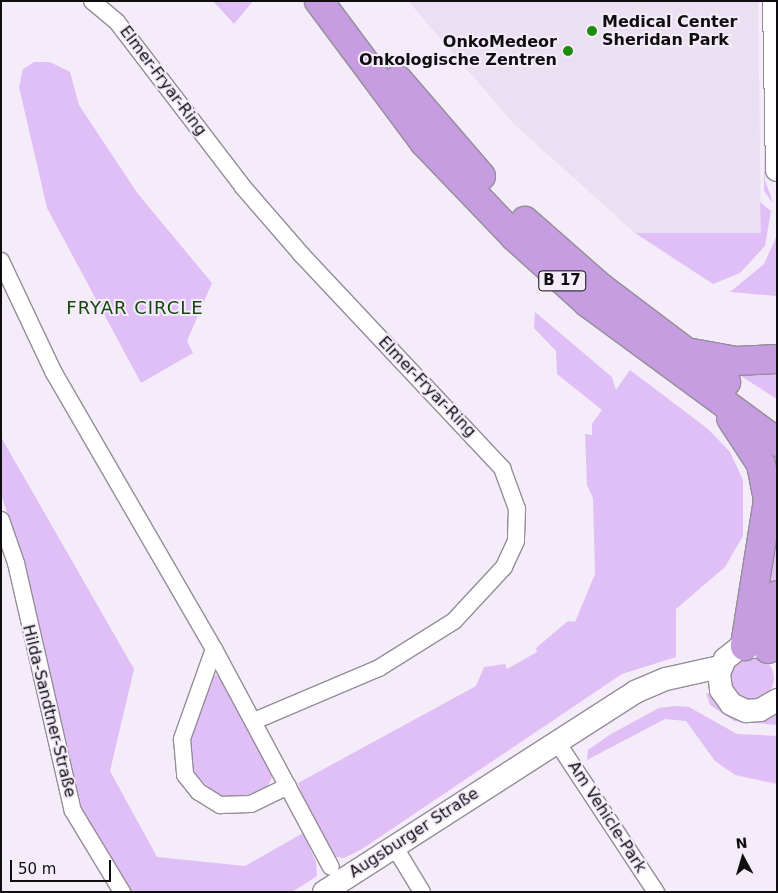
<!DOCTYPE html>
<html>
<head>
<meta charset="utf-8">
<style>
  body { margin:0 }
  #map { position:relative; width:778px; height:893px; overflow:hidden; background:#f4ecf9; font-family:"DejaVu Sans",sans-serif }
  div>[style] { position:absolute }
  [style*='--x'] { left:calc(var(--x)*1px); top:calc(var(--y)*1px); width:calc(var(--w)*1px); rotate:calc(var(--a)*1deg) }
  .built>* { inset:0; background:#ebdff2 }
  .green>* { inset:0; background:#e0bef6 }
  .round { border-radius:50% }
  .roads { filter:drop-shadow(1px 0 #948d99) drop-shadow(-1px 0 #948d99) drop-shadow(0 1px #948d99) drop-shadow(0 -1px #948d99) }
  .street>* { height:16px; margin:-8px; padding:0 8px; transform-origin:8px; border-radius:8px; background:#fff }
  .secondary>* { height:22px; margin:-11px; padding:0 11px; transform-origin:11px; border-radius:11px; background:#fff }
  .highway>* { height:28px; margin:-14px; padding:0 14px; transform-origin:14px; border-radius:14px; background:#c79de1 }
  .dots>* { width:14px; height:14px; translate:-50% -50%; box-sizing:border-box; border:2px solid #f4ecf9; border-radius:50% }
  span { translate:-50% -50%; white-space:nowrap; text-align:center; line-height:1.15; -webkit-text-stroke:4px #f4ecf9; paint-order:stroke }
  .shield-label span { padding:1px 4px; background:#f4ecf9; border:1px solid; border-radius:4px; -webkit-text-stroke-width:0 }
  .shield-label { font-size:15px; color:#100d11; font-weight:700 }
  .poi-label { font-size:16px; color:#100d11; font-weight:700 }
  .left { translate:0 -50%; text-align:left }
  .right { translate:-100% -50%; text-align:right }
  .street-label { font-size:16px; color:#100d11 }
  .neighbourhood-label { font-size:18px; color:#15470f; letter-spacing:1px }
  .frame { position:absolute; inset:0; border:2px solid #100d11; pointer-events:none }
  .north { position:absolute; left:718px; top:833px; width:50px; height:50px; -webkit-text-stroke:4px #f4ecf9; paint-order:stroke; rotate:354deg; font-size:14px; font-weight:700; line-height:20px; text-align:center; color:#100d11 }
  .north::after { content:''; display:block; margin:auto; width:18px; height:22px; background:#100d11; clip-path:polygon(50% 0,100% 100%,50% 72%,0 100%) }
  .scale { position:absolute; left:10px; top:860px; width:101px; height:22px; box-sizing:border-box; border:2px solid #100d11; border-top:0; padding-left:6px; font-size:15px; line-height:18px; white-space:nowrap; color:#100d11; -webkit-text-stroke:4px #f4ecf9; paint-order:stroke }
</style>
</head>
<body>
<div id="map">
  <div class="built">
    <div style="clip-path:polygon(408px 1px,758px 1px,761px 233px,635px 233px,515px 125px)"></div>
  </div>
  <div class="green">
    <div style="clip-path:polygon(213px 1px,253px 1px,234px 24px)"></div>
    <div style="clip-path:polygon(34px 62px,50px 62px,70px 72px,79px 105px,138px 194px,212px 283px,187px 341px,193px 353px,141px 383px,47px 208px,19px 87px,23px 69px)"></div>
    <div style="clip-path:polygon(765px 91px,765px 180px,773px 203px,764px 191px)"></div>
    <div style="clip-path:polygon(760px 202px,771px 211px,765px 246px,740px 273px,713px 284px,635px 233px,761px 233px)"></div>
    <div style="clip-path:polygon(777px 235px,777px 296px,730px 292px,764px 264px)"></div>
    <div style="clip-path:polygon(535px 312px,612px 377px,616px 390px,630px 370px,708px 429px,730px 452px,743px 480px,743px 536px,725px 567px,676px 609px,676px 657px,622px 674px,362px 849px,344px 858px,336px 857px,307px 808px,298px 783px,476px 686px,484px 667px,505px 664px,507px 669px,537px 652px,536px 648px,568px 621px,575px 622px,595px 574px,593px 498px,587px 485px,585px 434px,592px 435px,592px 424px,602px 410px,557px 374px,556px 351px,534px 328px)"></div>
    <div style="clip-path:polygon(777px 367px,777px 399px,730px 369px)"></div>
    <div style="clip-path:polygon(1px 437px,134px 669px,110px 771px,157px 857px,245px 866px,303px 833px,316px 862px,317px 876px,292px 892px,131px 892px,82px 808px,32px 615px,26px 571px,1px 494px)"></div>
    <div style="clip-path:polygon(777px 451px,777px 581px,759px 619px,765px 456px)"></div>
    <div class="round" style="left:730px;top:656px;width:44px;height:44px"></div>
    <div style="clip-path:polygon(220px 675px,273px 775px,265px 792px,252px 798px,218px 797px,193px 772px,189px 736px,212px 676px)"></div>
    <div style="clip-path:polygon(706px 693px,777px 710px,777px 725px,734px 721px,710px 705px)"></div>
    <div style="clip-path:polygon(675px 706px,689px 707px,737px 734px,777px 736px,777px 784px,735px 775px,715px 761px,686px 721px,665px 719px,587px 760px,588px 750px,611px 734px,659px 708px)"></div>
  </div>
  <div class="roads">
    <div class="street">
      <div style="--x:92;--y:1;--w:33;--a:40"></div>
      <div style="--x:117;--y:22;--w:208;--a:52.6"></div>
      <div style="--x:243;--y:187;--w:89;--a:49.1"></div>
      <div style="--x:301;--y:254;--w:294;--a:46.8"></div>
      <div style="--x:502;--y:468;--w:44;--a:69.9"></div>
      <div style="--x:517;--y:509;--w:32;--a:92"></div>
      <div style="--x:516;--y:541;--w:29;--a:115"></div>
      <div style="--x:504;--y:567;--w:74;--a:132.8"></div>
      <div style="--x:454;--y:621;--w:89;--a:147.9"></div>
      <div style="--x:379;--y:668;--w:136;--a:157"></div>
      <div style="--x:1;--y:261;--w:124;--a:64.7"></div>
      <div style="--x:54;--y:373;--w:319;--a:59.9"></div>
      <div style="--x:214;--y:649;--w:247;--a:61.8"></div>
      <div style="--x:1;--y:520;--w:46;--a:70.8"></div>
      <div style="--x:16;--y:563;--w:254;--a:77.1"></div>
      <div style="--x:73;--y:811;--w:95;--a:58.8"></div>
      <div style="--x:214;--y:649;--w:96;--a:109.6"></div>
      <div style="--x:182;--y:739;--w:36;--a:85"></div>
      <div style="--x:185;--y:775;--w:22;--a:51"></div>
      <div style="--x:199;--y:792;--w:25;--a:32"></div>
      <div style="--x:220;--y:805;--w:31;--a:-2"></div>
      <div style="--x:251;--y:804;--w:41;--a:-25.9"></div>
      <div style="--x:557;--y:742;--w:180;--a:56.6"></div>
      <div style="--x:394;--y:846;--w:54;--a:58.7"></div>
    </div>
    <div class="secondary">
      <div style="--x:774;--y:1;--w:169;--a:89"></div>
      <div style="--x:761;--y:646;--w:22;--a:175"></div>
      <div style="--x:739;--y:648;--w:18;--a:142"></div>
      <div style="--x:725;--y:659;--w:15;--a:113"></div>
      <div style="--x:719;--y:673;--w:17;--a:83"></div>
      <div style="--x:721;--y:690;--w:17;--a:54"></div>
      <div style="--x:731;--y:704;--w:17;--a:25"></div>
      <div style="--x:746;--y:711;--w:14;--a:-4"></div>
      <div style="--x:760;--y:710;--w:20;--a:-30"></div>
      <div style="--x:324;--y:892;--w:370;--a:-32.7"></div>
      <div style="--x:635;--y:692;--w:34;--a:-23"></div>
      <div style="--x:666;--y:679;--w:55;--a:-12.5"></div>
    </div>
    <div class="highway">
      <div style="--x:319;--y:1;--w:176;--a:53.3"></div>
      <div style="--x:424;--y:142;--w:132;--a:46.2"></div>
      <div style="--x:515;--y:237;--w:98;--a:42.1"></div>
      <div style="--x:588;--y:303;--w:235;--a:36.3"></div>
      <div style="--x:398;--y:80;--w:127;--a:49.2"></div>
      <div style="--x:525;--y:221;--w:100;--a:41.3"></div>
      <div style="--x:600;--y:287;--w:158;--a:37"></div>
      <div style="--x:692;--y:353;--w:45;--a:10.3"></div>
      <div style="--x:736;--y:361;--w:41;--a:-2.8"></div>
      <div style="--x:731;--y:418;--w:55;--a:56.9"></div>
      <div style="--x:761;--y:464;--w:37;--a:79"></div>
      <div style="--x:768;--y:500;--w:148;--a:99"></div>
      <div style="--x:768;--y:649;--w:30;--a:-88"></div>
      <div style="--x:769;--y:619;--w:25;--a:-72"></div>
    </div>
  </div>
  <div class="dots">
    <div style="left:592px;top:31px;background:#1d8b0b"></div>
    <div style="left:568px;top:51px;background:#1d8b0b"></div>
  </div>
  <div class="shield-label">
    <span style="left:562px;top:281px">B 17</span>
  </div>
  <div class="poi-label">
    <span class="left" style="left:602px;top:31px">Medical Center<br>Sheridan Park</span>
    <span class="right" style="left:557px;top:51px">OnkoMedeor<br>Onkologische Zentren</span>
  </div>
  <div class="street-label">
    <span style="left:163px;top:81px;rotate:53deg">Elmer-Fryar-Ring</span>
    <span style="left:427px;top:387px;rotate:46deg">Elmer-Fryar-Ring</span>
    <span style="left:49px;top:711px;rotate:76deg">Hilda-Sandtner-Straße</span>
    <span style="left:607px;top:817px;rotate:57deg">Am Vehicle-Park</span>
    <span style="left:414px;top:833px;rotate:-33deg">Augsburger Straße</span>
  </div>
  <div class="neighbourhood-label">
    <span style="left:135px;top:308px">FRYAR CIRCLE</span>
  </div>
  <div class="frame"></div>
  <div class="north">N</div>
  <div class="scale">50 m</div>
</div>
</body>
</html>
